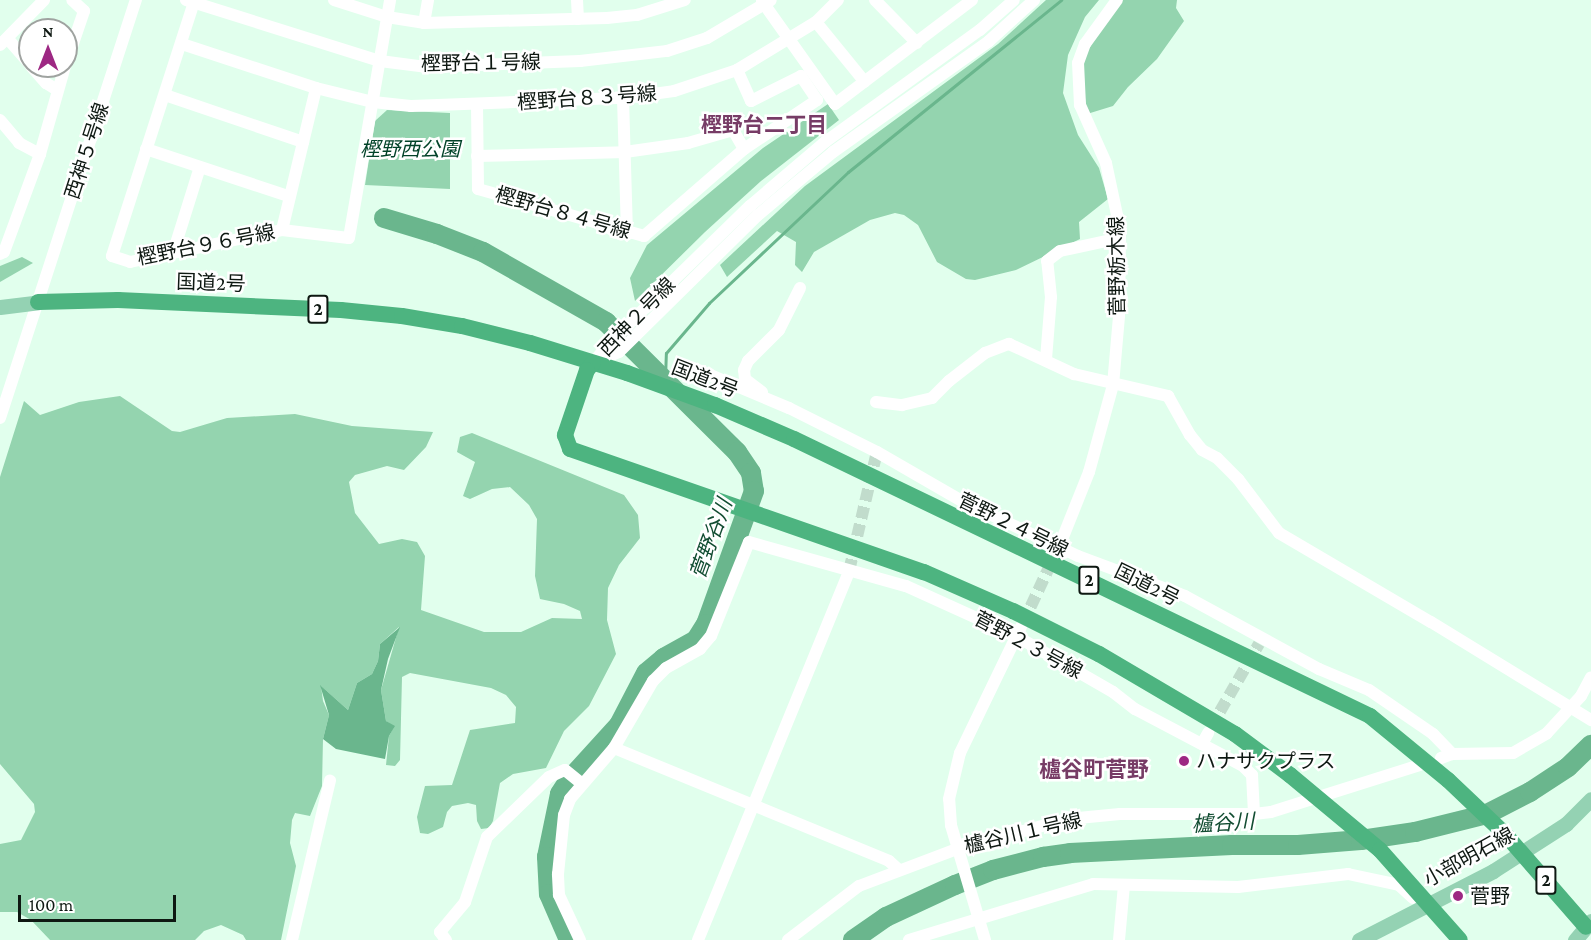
<!DOCTYPE html>
<html>
<head>
<meta charset="utf-8">
<style>
  body { margin:0 }
  #map { position:relative; width:1591px; height:940px; overflow:hidden; background:#e1ffed; font-family:"Crimson Pro","Noto Sans JP",serif }
  div>[style] { position:absolute }
  [style*='--x'] { left:calc(var(--x)*1px); top:calc(var(--y)*1px); width:calc(var(--w)*1px); rotate:calc(var(--a)*1deg) }
  .green>* { inset:0; background:#94d4af }
  .water>* { inset:0; background:#6ab68d }
  .stream>* { height:3px; margin:-1.5px; padding:0 1.5px; transform-origin:1.5px; border-radius:1.5px; background:#6ab68d }
  .river>* { height:20px; margin:-10px; padding:0 10px; transform-origin:10px; border-radius:10px; background:#6ab68d }
  .minor-tunnel>* { height:12px; margin-top:-6px; transform-origin:0; background:repeating-linear-gradient(90deg,#c1dccc 0 12px,transparent 0 18px) }
  .minor>* { height:12px; margin:-6px; padding:0 6px; transform-origin:6px; border-radius:6px; background:#fff }
  .major>* { height:15px; margin:-7.5px; padding:0 7.5px; transform-origin:7.5px; border-radius:7.5px; background:#94d2b3 }
  .highway>* { height:16px; margin:-8px; padding:0 8px; transform-origin:8px; border-radius:8px; background:#4db480 }
  .dots>* { width:16px; height:16px; translate:-50% -50%; box-sizing:border-box; border:3px solid #fff; border-radius:50% }
  span { translate:-50% -50%; white-space:nowrap; text-align:center; line-height:1.15; -webkit-text-stroke:5px #fff; paint-order:stroke }
  .shield-label span { padding:2px 4px; background:#fff; border:2px solid; border-radius:4px; -webkit-text-stroke-width:0 }
  .shield-label { font-size:18px; color:#0e1812; font-weight:700 }
  .street-label { font-size:20px; color:#0e1812 }
  .park-label { font-size:20px; color:#024329; font-style:italic }
  .poi-label { font-size:20px; color:#0e1812 }
  .left { translate:0 -50%; text-align:left }
  .neighbourhood-label { font-size:21px; color:#773c66; font-weight:700 }
  .water-label { font-size:21px; color:#124d32; font-style:italic }
  .quarter-label { font-size:22px; color:#773c66; font-weight:700 }
  .north { position:absolute; left:18px; top:18px; width:60px; height:60px; box-sizing:border-box; background:#fff; border:2px solid #9fa3a0; border-radius:50%; rotate:0deg; font-size:16px; font-weight:700; line-height:24px; text-align:center; color:#0e1812 }
  .north::after { content:''; display:block; margin:auto; width:21px; height:27px; background:#9d2883; clip-path:polygon(50% 0,100% 100%,50% 72%,0 100%) }
  .scale { position:absolute; left:18px; top:895px; width:158px; height:27px; box-sizing:border-box; border:3px solid #0e1812; border-top:0; padding-left:8px; font-size:18px; line-height:21px; white-space:nowrap; color:#0e1812; -webkit-text-stroke:4px #fff; paint-order:stroke }
</style>
</head>
<body>
<div id="map">
  <div class="green">
    <div style="clip-path:polygon(1046px 0,1099px 0,1085px 17px,1068px 55px,1063px 93px,1078px 135px,1099px 168px,1108px 199px,1079px 222px,1080px 239px,1016px 270px,975px 280px,966px 279px,937px 262px,918px 225px,904px 215px,895px 213px,870px 220px,814px 252px,802px 272px,795px 265px,796px 242px,777px 231px,727px 277px,720px 265px,805px 186px,998px 44px)"></div>
    <div style="clip-path:polygon(1123px 0,1177px 0,1176px 8px,1184px 21px,1157px 59px,1128px 87px,1113px 106px,1087px 114px,1081px 65px,1088px 45px)"></div>
    <div style="clip-path:polygon(828px 104px,839px 120px,761px 181px,705px 232px,635px 301px,630px 278px,647px 245px,763px 148px)"></div>
    <div style="clip-path:polygon(387px 110px,450px 113px,450px 189px,365px 185px,375px 121px)"></div>
    <div style="clip-path:polygon(22px 257px,33px 263px,0 282px,0 266px)"></div>
    <div style="clip-path:polygon(120px 396px,172px 431px,180px 432px,227px 418px,295px 414px,352px 426px,433px 432px,426px 447px,404px 470px,387px 466px,355px 475px,349px 482px,355px 513px,379px 544px,402px 539px,417px 542px,425px 556px,421px 610px,484px 632px,521px 632px,552px 618px,582px 619px,580px 611px,564px 604px,540px 599px,535px 576px,537px 519px,529px 505px,510px 487px,492px 489px,470px 499px,463px 496px,475px 462px,457px 452px,460px 437px,472px 433px,624px 495px,638px 515px,640px 538px,619px 565px,608px 588px,607px 620px,616px 654px,589px 706px,564px 731px,546px 768px,513px 774px,500px 783px,493px 821px,489px 828px,481px 829px,477px 821px,476px 805px,468px 803px,452px 806px,447px 812px,443px 827px,428px 834px,420px 833px,417px 817px,425px 786px,452px 785px,470px 730px,515px 723px,516px 707px,506px 695px,491px 688px,410px 673px,402px 677px,400px 760px,395px 766px,386px 765px,389px 736px,394px 727px,386px 721px,381px 690px,399px 627px,380px 644px,378px 661px,372px 674px,357px 683px,348px 710px,321px 686px,323px 701px,329px 715px,323px 739px,322px 786px,310px 816px,295px 813px,292px 820px,290px 843px,296px 866px,281px 940px,246px 940px,243px 935px,221px 925px,204px 931px,195px 940px,50px 940px,31px 920px,17px 912px,0 912px,0 844px,21px 840px,35px 812px,34px 804px,0 764px,0 477px,24px 401px,40px 415px,79px 402px)"></div>
  </div>
  <div class="water">
    <div style="clip-path:polygon(400px 627px,388px 659px,381px 690px,386px 721px,395px 726px,389px 736px,385px 759px,336px 749px,323px 739px,329px 715px,320px 685px,348px 710px,357px 683px,372px 674px,378px 661px,380px 644px)"></div>
  </div>
  <div class="stream">
    <div style="--x:665;--y:378;--w:25;--a:-88"></div>
    <div style="--x:666;--y:353;--w:66;--a:-49.3"></div>
    <div style="--x:709;--y:303;--w:191;--a:-43.3"></div>
    <div style="--x:848;--y:172;--w:274;--a:-38.9"></div>
  </div>
  <div class="river">
    <div style="--x:384;--y:218;--w:55;--a:16.8"></div>
    <div style="--x:437;--y:234;--w:49;--a:21.4"></div>
    <div style="--x:483;--y:252;--w:142;--a:29.6"></div>
    <div style="--x:606;--y:322;--w:185;--a:44.8"></div>
    <div style="--x:737;--y:452;--w:25;--a:56"></div>
    <div style="--x:751;--y:473;--w:18;--a:81"></div>
    <div style="--x:754;--y:491;--w:141;--a:109.8"></div>
    <div style="--x:706;--y:624;--w:19;--a:122"></div>
    <div style="--x:696;--y:640;--w:37;--a:151"></div>
    <div style="--x:664;--y:658;--w:23;--a:140"></div>
    <div style="--x:646;--y:673;--w:59;--a:117.4"></div>
    <div style="--x:619;--y:725;--w:74;--a:132.3"></div>
    <div style="--x:569;--y:780;--w:17;--a:123"></div>
    <div style="--x:560;--y:794;--w:64;--a:101.7"></div>
    <div style="--x:547;--y:857;--w:37;--a:87"></div>
    <div style="--x:549;--y:894;--w:50;--a:66.5"></div>
    <div style="--x:853;--y:940;--w:40;--a:-34.9"></div>
    <div style="--x:886;--y:917;--w:76;--a:-24.9"></div>
    <div style="--x:955;--y:885;--w:41;--a:-21.5"></div>
    <div style="--x:993;--y:870;--w:52;--a:-14.6"></div>
    <div style="--x:1043;--y:857;--w:27;--a:-8"></div>
    <div style="--x:1070;--y:853;--w:162;--a:-2.8"></div>
    <div style="--x:1232;--y:845;--w:66;--a:0"></div>
    <div style="--x:1298;--y:845;--w:63;--a:-4.5"></div>
    <div style="--x:1361;--y:840;--w:55;--a:-8.4"></div>
    <div style="--x:1415;--y:832;--w:74;--a:-14"></div>
    <div style="--x:1487;--y:814;--w:48;--a:-27.1"></div>
    <div style="--x:1530;--y:792;--w:45;--a:-33.3"></div>
    <div style="--x:1568;--y:767;--w:32;--a:-44"></div>
  </div>
  <div class="minor-tunnel">
    <div style="--x:849;--y:571;--w:122;--a:-76.8"></div>
    <div style="--x:1023;--y:623;--w:89;--a:-64.9"></div>
    <div style="--x:1211;--y:727;--w:96;--a:-60"></div>
  </div>
  <div class="minor">
    <div style="--x:186;--y:0;--w:203;--a:17.5"></div>
    <div style="--x:380;--y:61;--w:46;--a:7.4"></div>
    <div style="--x:426;--y:67;--w:154;--a:-2.2"></div>
    <div style="--x:580;--y:61;--w:88;--a:-6.6"></div>
    <div style="--x:667;--y:51;--w:42;--a:-18"></div>
    <div style="--x:707;--y:38;--w:74;--a:-30.7"></div>
    <div style="--x:334;--y:0;--w:56;--a:17.8"></div>
    <div style="--x:387;--y:17;--w:37;--a:9"></div>
    <div style="--x:424;--y:23;--w:183;--a:-1.6"></div>
    <div style="--x:607;--y:18;--w:30;--a:-6"></div>
    <div style="--x:637;--y:15;--w:50;--a:-17.4"></div>
    <div style="--x:577;--y:0;--w:19;--a:87"></div>
    <div style="--x:875;--y:0;--w:60;--a:45.7"></div>
    <div style="--x:762;--y:1;--w:126;--a:54.7"></div>
    <div style="--x:835;--y:104;--w:172;--a:-37.2"></div>
    <div style="--x:194;--y:2;--w:267;--a:107.9"></div>
    <div style="--x:112;--y:256;--w:19;--a:18"></div>
    <div style="--x:130;--y:262;--w:155;--a:-11.9"></div>
    <div style="--x:282;--y:230;--w:67;--a:6.8"></div>
    <div style="--x:349;--y:238;--w:242;--a:-80.2"></div>
    <div style="--x:816;--y:22;--w:77;--a:50.8"></div>
    <div style="--x:424;--y:23;--w:23;--a:-80"></div>
    <div style="--x:8;--y:39;--w:33;--a:49"></div>
    <div style="--x:182;--y:44;--w:141;--a:18.2"></div>
    <div style="--x:316;--y:88;--w:59;--a:13.8"></div>
    <div style="--x:373;--y:102;--w:38;--a:6"></div>
    <div style="--x:411;--y:106;--w:212;--a:-2.2"></div>
    <div style="--x:623;--y:98;--w:51;--a:-7.8"></div>
    <div style="--x:674;--y:91;--w:66;--a:-18.4"></div>
    <div style="--x:737;--y:70;--w:92;--a:-31.3"></div>
    <div style="--x:816;--y:22;--w:31;--a:-45"></div>
    <div style="--x:0;--y:45;--w:63;--a:-45.6"></div>
    <div style="--x:66;--y:64;--w:56;--a:-71.2"></div>
    <div style="--x:84;--y:11;--w:16;--a:-137"></div>
    <div style="--x:31;--y:66;--w:23;--a:49"></div>
    <div style="--x:46;--y:83;--w:13;--a:32"></div>
    <div style="--x:165;--y:95;--w:146;--a:18.8"></div>
    <div style="--x:623;--y:98;--w:133;--a:88.3"></div>
    <div style="--x:477;--y:105;--w:84;--a:89.3"></div>
    <div style="--x:478;--y:189;--w:173;--a:15.8"></div>
    <div style="--x:644;--y:236;--w:133;--a:-41"></div>
    <div style="--x:744;--y:149;--w:88;--a:-33.9"></div>
    <div style="--x:817;--y:100;--w:29;--a:-124"></div>
    <div style="--x:801;--y:76;--w:56;--a:153.4"></div>
    <div style="--x:751;--y:101;--w:34;--a:-114"></div>
    <div style="--x:0;--y:120;--w:30;--a:50"></div>
    <div style="--x:19;--y:143;--w:24;--a:28"></div>
    <div style="--x:146;--y:149;--w:150;--a:18.3"></div>
    <div style="--x:477;--y:156;--w:148;--a:-1.5"></div>
    <div style="--x:625;--y:152;--w:64;--a:-8.1"></div>
    <div style="--x:688;--y:143;--w:47;--a:-16.1"></div>
    <div style="--x:733;--y:130;--w:22;--a:60"></div>
    <div style="--x:282;--y:230;--w:146;--a:-76.5"></div>
    <div style="--x:173;--y:253;--w:90;--a:-72.6"></div>
    <div style="--x:0;--y:254;--w:4;--a:-27"></div>
    <div style="--x:4;--y:252;--w:104;--a:-69.8"></div>
    <div style="--x:40;--y:154;--w:91;--a:-74.1"></div>
    <div style="--x:1046;--y:359;--w:62;--a:-85.4"></div>
    <div style="--x:1051;--y:297;--w:36;--a:-96"></div>
    <div style="--x:1047;--y:261;--w:16;--a:-38"></div>
    <div style="--x:1060;--y:251;--w:61;--a:-12.2"></div>
    <div style="--x:594;--y:362;--w:24;--a:-52"></div>
    <div style="--x:609;--y:343;--w:197;--a:-44.2"></div>
    <div style="--x:750;--y:206;--w:99;--a:-40.5"></div>
    <div style="--x:825;--y:142;--w:191;--a:-35.9"></div>
    <div style="--x:980;--y:30;--w:45;--a:-41.4"></div>
    <div style="--x:593;--y:363;--w:28;--a:-23"></div>
    <div style="--x:619;--y:352;--w:195;--a:-44.6"></div>
    <div style="--x:758;--y:215;--w:98;--a:-40"></div>
    <div style="--x:833;--y:152;--w:191;--a:-35.4"></div>
    <div style="--x:989;--y:41;--w:61;--a:-42.3"></div>
    <div style="--x:696;--y:369;--w:101;--a:22.8"></div>
    <div style="--x:789;--y:408;--w:98;--a:26.6"></div>
    <div style="--x:877;--y:452;--w:98;--a:30"></div>
    <div style="--x:962;--y:501;--w:128;--a:25.4"></div>
    <div style="--x:1078;--y:556;--w:114;--a:20.5"></div>
    <div style="--x:1185;--y:596;--w:153;--a:28.6"></div>
    <div style="--x:1319;--y:669;--w:54;--a:22.8"></div>
    <div style="--x:1369;--y:690;--w:78;--a:34.5"></div>
    <div style="--x:1433;--y:734;--w:28;--a:46"></div>
    <div style="--x:762;--y:392;--w:21;--a:-143"></div>
    <div style="--x:745;--y:379;--w:9;--a:-96"></div>
    <div style="--x:744;--y:370;--w:10;--a:-66"></div>
    <div style="--x:748;--y:361;--w:44;--a:-45"></div>
    <div style="--x:779;--y:330;--w:47;--a:-63.4"></div>
    <div style="--x:876;--y:402;--w:26;--a:7"></div>
    <div style="--x:902;--y:405;--w:31;--a:-13"></div>
    <div style="--x:932;--y:398;--w:24;--a:-45"></div>
    <div style="--x:949;--y:381;--w:46;--a:-37.9"></div>
    <div style="--x:985;--y:353;--w:26;--a:-21"></div>
    <div style="--x:1009;--y:344;--w:72;--a:24.8"></div>
    <div style="--x:1074;--y:374;--w:97;--a:13.2"></div>
    <div style="--x:1168;--y:396;--w:45;--a:60.6"></div>
    <div style="--x:1190;--y:435;--w:19;--a:51"></div>
    <div style="--x:1202;--y:450;--w:17;--a:28"></div>
    <div style="--x:1217;--y:458;--w:30;--a:45"></div>
    <div style="--x:1238;--y:479;--w:68;--a:52.8"></div>
    <div style="--x:1279;--y:533;--w:176;--a:30.4"></div>
    <div style="--x:1431;--y:622;--w:188;--a:31.5"></div>
    <div style="--x:0;--y:418;--w:440;--a:-72"></div>
    <div style="--x:1061;--y:542;--w:75;--a:-68.2"></div>
    <div style="--x:1089;--y:472;--w:90;--a:-74.6"></div>
    <div style="--x:1113;--y:385;--w:69;--a:-85"></div>
    <div style="--x:1119;--y:316;--w:87;--a:-89.3"></div>
    <div style="--x:1120;--y:229;--w:67;--a:-102"></div>
    <div style="--x:1106;--y:163;--w:64;--a:-114.1"></div>
    <div style="--x:1080;--y:105;--w:42;--a:-92.7"></div>
    <div style="--x:1078;--y:63;--w:20;--a:-70"></div>
    <div style="--x:1085;--y:44;--w:54;--a:-54"></div>
    <div style="--x:1202;--y:744;--w:13;--a:-61"></div>
    <div style="--x:614;--y:748;--w:297;--a:22.3"></div>
    <div style="--x:889;--y:861;--w:13;--a:42"></div>
    <div style="--x:1441;--y:758;--w:12;--a:-20"></div>
    <div style="--x:1452;--y:754;--w:61;--a:-0.9"></div>
    <div style="--x:1513;--y:753;--w:39;--a:-30"></div>
    <div style="--x:1547;--y:733;--w:50;--a:-47.4"></div>
    <div style="--x:1581;--y:696;--w:21;--a:-62"></div>
    <div style="--x:292;--y:940;--w:164;--a:-76.6"></div>
    <div style="--x:446;--y:940;--w:10;--a:-127"></div>
    <div style="--x:440;--y:932;--w:39;--a:-50"></div>
    <div style="--x:465;--y:902;--w:69;--a:-71.3"></div>
    <div style="--x:487;--y:837;--w:86;--a:-44.1"></div>
    <div style="--x:549;--y:777;--w:17;--a:-24"></div>
    <div style="--x:565;--y:770;--w:21;--a:39"></div>
    <div style="--x:580;--y:940;--w:50;--a:-115"></div>
    <div style="--x:559;--y:895;--w:21;--a:-93"></div>
    <div style="--x:558;--y:874;--w:59;--a:-84.2"></div>
    <div style="--x:564;--y:815;--w:17;--a:-69"></div>
    <div style="--x:570;--y:799;--w:67;--a:-49.2"></div>
    <div style="--x:614;--y:748;--w:78;--a:-59.8"></div>
    <div style="--x:653;--y:681;--w:18;--a:-45"></div>
    <div style="--x:666;--y:668;--w:39;--a:-29"></div>
    <div style="--x:700;--y:649;--w:17;--a:-50"></div>
    <div style="--x:711;--y:636;--w:101;--a:-68"></div>
    <div style="--x:749;--y:542;--w:163;--a:15.7"></div>
    <div style="--x:906;--y:586;--w:121;--a:24.4"></div>
    <div style="--x:1016;--y:636;--w:112;--a:30"></div>
    <div style="--x:1113;--y:692;--w:28;--a:38"></div>
    <div style="--x:1135;--y:709;--w:122;--a:27.8"></div>
    <div style="--x:1243;--y:766;--w:13;--a:45"></div>
    <div style="--x:1252;--y:775;--w:39;--a:87"></div>
    <div style="--x:698;--y:940;--w:399;--a:-67.7"></div>
    <div style="--x:788;--y:940;--w:89;--a:-37.3"></div>
    <div style="--x:859;--y:886;--w:105;--a:-20.7"></div>
    <div style="--x:957;--y:849;--w:115;--a:-15.1"></div>
    <div style="--x:1068;--y:819;--w:52;--a:-5.5"></div>
    <div style="--x:1120;--y:814;--w:134;--a:0"></div>
    <div style="--x:1254;--y:814;--w:17;--a:-7"></div>
    <div style="--x:1271;--y:812;--w:156;--a:-17.5"></div>
    <div style="--x:909;--y:940;--w:192;--a:-16.9"></div>
    <div style="--x:1093;--y:884;--w:145;--a:1.2"></div>
    <div style="--x:1238;--y:887;--w:111;--a:-6.7"></div>
    <div style="--x:1348;--y:874;--w:52;--a:12.2"></div>
    <div style="--x:1399;--y:885;--w:19;--a:43"></div>
    <div style="--x:985;--y:940;--w:120;--a:-106.5"></div>
    <div style="--x:951;--y:825;--w:26;--a:-94"></div>
    <div style="--x:949;--y:799;--w:47;--a:-76.6"></div>
    <div style="--x:960;--y:753;--w:140;--a:-64.2"></div>
    <div style="--x:1119;--y:940;--w:55;--a:-84.8"></div>
  </div>
  <div class="major">
    <div style="--x:0;--y:307;--w:38;--a:-7"></div>
    <div style="--x:1359;--y:940;--w:151;--a:-27.2"></div>
    <div style="--x:1493;--y:871;--w:87;--a:-32.8"></div>
    <div style="--x:1566;--y:824;--w:35;--a:-45"></div>
    <div style="--x:1575;--y:940;--w:25;--a:-50"></div>
  </div>
  <div class="highway">
    <div style="--x:38;--y:302;--w:80;--a:-1.4"></div>
    <div style="--x:118;--y:300;--w:223;--a:2.6"></div>
    <div style="--x:341;--y:310;--w:61;--a:5.6"></div>
    <div style="--x:402;--y:316;--w:61;--a:9.5"></div>
    <div style="--x:462;--y:326;--w:70;--a:14"></div>
    <div style="--x:530;--y:343;--w:102;--a:17.2"></div>
    <div style="--x:627;--y:373;--w:94;--a:20"></div>
    <div style="--x:715;--y:405;--w:86;--a:23.3"></div>
    <div style="--x:794;--y:439;--w:639;--a:25.68"></div>
    <div style="--x:1370;--y:716;--w:101;--a:39.4"></div>
    <div style="--x:1448;--y:780;--w:79;--a:43.5"></div>
    <div style="--x:1505;--y:834;--w:123;--a:48.9"></div>
    <div style="--x:593;--y:363;--w:9;--a:131"></div>
    <div style="--x:587;--y:370;--w:69;--a:108.7"></div>
    <div style="--x:565;--y:435;--w:15;--a:70"></div>
    <div style="--x:570;--y:449;--w:375;--a:19.2"></div>
    <div style="--x:924;--y:572;--w:97;--a:23.7"></div>
    <div style="--x:1013;--y:611;--w:96;--a:26.6"></div>
    <div style="--x:1099;--y:654;--w:158;--a:30.5"></div>
    <div style="--x:1235;--y:734;--w:69;--a:36.7"></div>
    <div style="--x:1290;--y:775;--w:117;--a:39.8"></div>
    <div style="--x:1380;--y:850;--w:120;--a:48.4"></div>
  </div>
  <div class="dots">
    <div style="left:1184px;top:761px;background:#9d2883"></div>
    <div style="left:1458px;top:896px;background:#9d2883"></div>
  </div>
  <div class="shield-label">
    <span style="left:318px;top:309px">2</span>
    <span style="left:1089px;top:580px">2</span>
    <span style="left:1546px;top:880px">2</span>
  </div>
  <div class="street-label">
    <span style="left:481px;top:63px;rotate:-1deg">樫野台１号線</span>
    <span style="left:587px;top:98px;rotate:-4deg">樫野台８３号線</span>
    <span style="left:87px;top:151px;rotate:-72deg">西神５号線</span>
    <span style="left:563px;top:213px;rotate:16deg">樫野台８４号線</span>
    <span style="left:206px;top:245px;rotate:-11deg">樫野台９６号線</span>
    <span style="left:1117px;top:266px;rotate:-91deg">菅野栃木線</span>
    <span style="left:211px;top:283px;rotate:2deg">国道2号</span>
    <span style="left:637px;top:317px;rotate:-46deg">西神２号線</span>
    <span style="left:705px;top:379px;rotate:21deg">国道2号</span>
    <span style="left:1013px;top:525px;rotate:26deg">菅野２４号線</span>
    <span style="left:1147px;top:585px;rotate:26deg">国道2号</span>
    <span style="left:1028px;top:645px;rotate:28deg">菅野２３号線</span>
    <span style="left:1023px;top:833px;rotate:-13deg">櫨谷川１号線</span>
    <span style="left:1469px;top:857px;rotate:-29deg">小部明石線</span>
  </div>
  <div class="park-label">
    <span style="left:410px;top:149px">樫野西公園</span>
  </div>
  <div class="poi-label">
    <span class="left" style="left:1196px;top:761px">ハナサクプラス</span>
    <span class="left" style="left:1470px;top:896px">菅野</span>
  </div>
  <div class="neighbourhood-label">
    <span style="left:764px;top:125px">樫野台二丁目</span>
  </div>
  <div class="water-label">
    <span style="left:711px;top:539px;rotate:-70deg">菅野谷川</span>
    <span style="left:1223px;top:823px;rotate:-3deg">櫨谷川</span>
  </div>
  <div class="quarter-label">
    <span style="left:1094px;top:770px">櫨谷町菅野</span>
  </div>
  <div class="north">N</div>
  <div class="scale">100 m</div>
</div>
</body>
</html>
